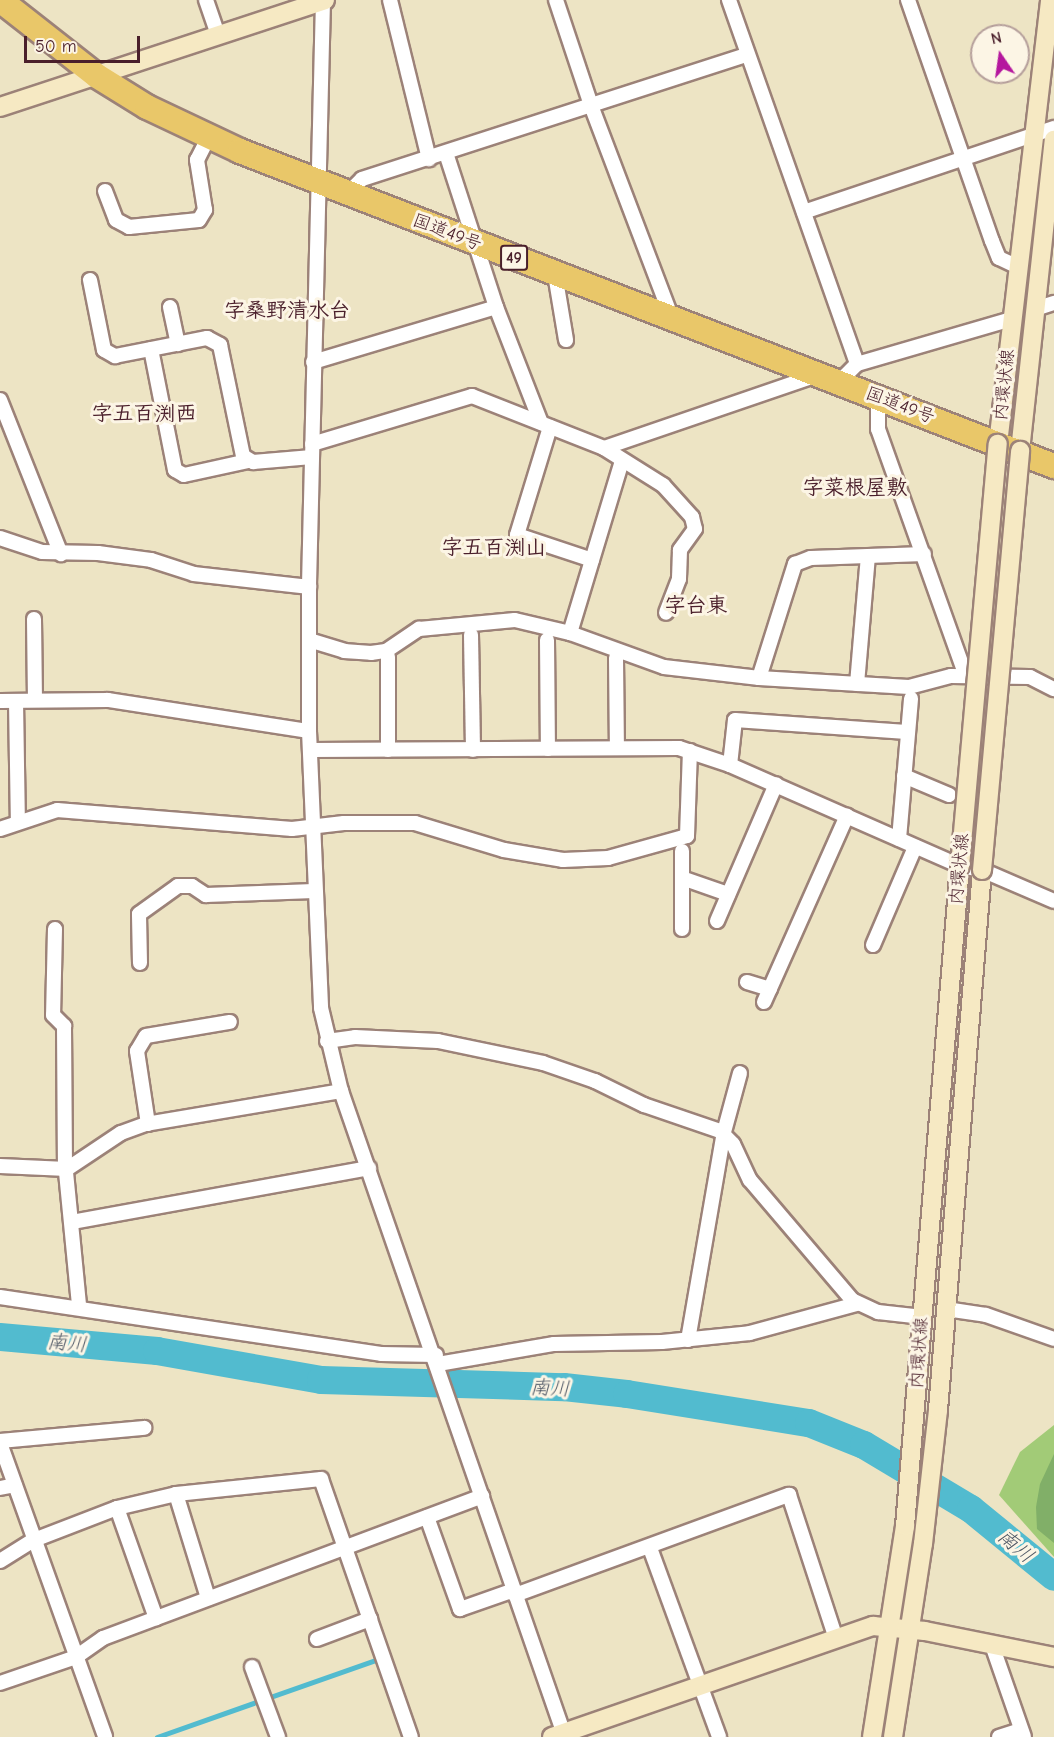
<!DOCTYPE html>
<html>
<head>
<meta charset="utf-8">
<style>
  body { margin:0 }
  #map { position:relative; width:1054px; height:1737px; overflow:hidden; background:#ede4c4; font-family:"Comic Neue","Klee One",sans-serif }
  div>[style] { position:absolute }
  [style*='--x'] { left:calc(var(--x)*1px); top:calc(var(--y)*1px); width:calc(var(--w)*1px); rotate:calc(var(--a)*1deg) }
  .green>* { inset:0; background:#a2cb77 }
  .forest>* { inset:0; background:#81af68 }
  .stream>* { height:4.5px; margin:-2.25px; padding:0 2.25px; transform-origin:2.25px; border-radius:2.25px; background:#52bbcf }
  .river>* { height:28px; margin:-14px; padding:0 14px; transform-origin:14px; border-radius:14px; background:#52bbcf }
  .roads { filter:drop-shadow(2px 0 #9c8278) drop-shadow(-2px 0 #9c8278) drop-shadow(0 2px #9c8278) drop-shadow(0 -2px #9c8278) }
  .street>* { height:14px; margin:-7px; padding:0 7px; transform-origin:7px; border-radius:7px; background:#fff }
  .secondary>* { height:18px; margin:-9px; padding:0 9px; transform-origin:9px; border-radius:9px; background:#f6e9c3 }
  .highway>* { height:24px; margin:-12px; padding:0 12px; transform-origin:12px; border-radius:12px; background:#e9c769 }
  .bridges { filter:drop-shadow(2px 0 #9c8278) drop-shadow(-2px 0 #9c8278) drop-shadow(0 2px #9c8278) drop-shadow(0 -2px #9c8278) }
  .secondary-bridge>* { height:18px; margin:-9px; padding:0 9px; transform-origin:9px; border-radius:9px; background:#f6e9c3 }
  span { translate:-50% -50%; white-space:nowrap; text-align:center; line-height:1.15; -webkit-text-stroke:6px #fcf5e5; paint-order:stroke }
  .shield-label span { padding:2px 4px; background:#fcf5e5; border:2px solid; border-radius:4px; -webkit-text-stroke-width:0 }
  .shield-label { font-size:16px; color:#4a1f2b; font-weight:700 }
  .street-label { font-size:18px; color:#4a1f2b }
  .water-label { font-size:20px; color:#4d5664; font-style:italic }
  .quarter-label { font-size:21px; color:#4a1f2b; font-weight:700 }
  .north { position:absolute; left:970px; top:24px; width:60px; height:60px; box-sizing:border-box; background:#fcf5e5; border:2px solid #b59f9b; border-radius:50%; rotate:347deg; font-size:16px; font-weight:700; line-height:24px; text-align:center; color:#4a1f2b }
  .north::after { content:''; display:block; margin:auto; width:21px; height:27px; background:#b5179e; clip-path:polygon(50% 0,100% 100%,50% 72%,0 100%) }
  .scale { position:absolute; left:24px; top:36px; width:116px; height:27px; box-sizing:border-box; border:3px solid #4a1f2b; border-top:0; padding-left:8px; font-size:18px; line-height:21px; white-space:nowrap; color:#4a1f2b; -webkit-text-stroke:4px #fcf5e5; paint-order:stroke }
</style>
</head>
<body>
<div id="map">
  <div class="green">
    <div style="clip-path:polygon(1054px 1425px,1054px 1557px,999px 1495px,1020px 1452px)"></div>
  </div>
  <div class="forest">
    <div style="clip-path:polygon(1054px 1454px,1054px 1543px,1037px 1529px,1036px 1507px,1040px 1484px)"></div>
  </div>
  <div class="stream">
    <div style="--x:157;--y:1737;--w:234;--a:-19.4"></div>
    <div style="--x:378;--y:1659;--w:3;--a:72"></div>
  </div>
  <div class="river">
    <div style="--x:0;--y:1337;--w:158;--a:5.1"></div>
    <div style="--x:157;--y:1351;--w:167;--a:10"></div>
    <div style="--x:321;--y:1380;--w:243;--a:1.7"></div>
    <div style="--x:564;--y:1387;--w:63;--a:6.3"></div>
    <div style="--x:627;--y:1394;--w:184;--a:9.1"></div>
    <div style="--x:809;--y:1423;--w:59;--a:21.8"></div>
    <div style="--x:864;--y:1445;--w:125;--a:30.9"></div>
    <div style="--x:971;--y:1509;--w:107;--a:39.3"></div>
  </div>
  <div class="roads">
    <div class="street">
      <div style="--x:206;--y:0;--w:36;--a:71"></div>
      <div style="--x:323;--y:0;--w:587;--a:91.37"></div>
      <div style="--x:309;--y:587;--w:144;--a:90"></div>
      <div style="--x:309;--y:731;--w:277;--a:87.5"></div>
      <div style="--x:321;--y:1008;--w:85;--a:76.5"></div>
      <div style="--x:341;--y:1091;--w:684;--a:70.88"></div>
      <div style="--x:390;--y:0;--w:164;--a:76.2"></div>
      <div style="--x:556;--y:0;--w:114;--a:71.6"></div>
      <div style="--x:592;--y:108;--w:226;--a:69.2"></div>
      <div style="--x:729;--y:0;--w:386;--a:70.6"></div>
      <div style="--x:908;--y:0;--w:255;--a:70.8"></div>
      <div style="--x:992;--y:241;--w:18;--a:68"></div>
      <div style="--x:999;--y:258;--w:21;--a:25"></div>
      <div style="--x:105;--y:191;--w:31;--a:69"></div>
      <div style="--x:116;--y:220;--w:15;--a:28"></div>
      <div style="--x:129;--y:227;--w:70;--a:-5.7"></div>
      <div style="--x:199;--y:220;--w:12;--a:-59"></div>
      <div style="--x:205;--y:210;--w:51;--a:-99.1"></div>
      <div style="--x:197;--y:160;--w:27;--a:-63"></div>
      <div style="--x:347;--y:194;--w:21;--a:-45"></div>
      <div style="--x:362;--y:179;--w:404;--a:-17.9"></div>
      <div style="--x:804;--y:212;--w:264;--a:-18.6"></div>
      <div style="--x:555;--y:274;--w:67;--a:80.5"></div>
      <div style="--x:90;--y:280;--w:71;--a:78.7"></div>
      <div style="--x:104;--y:350;--w:13;--a:29"></div>
      <div style="--x:115;--y:356;--w:94;--a:-11.1"></div>
      <div style="--x:207;--y:338;--w:15;--a:28"></div>
      <div style="--x:220;--y:345;--w:113;--a:78.3"></div>
      <div style="--x:243;--y:456;--w:12;--a:31"></div>
      <div style="--x:253;--y:462;--w:59;--a:-4.8"></div>
      <div style="--x:170;--y:307;--w:38;--a:78"></div>
      <div style="--x:496;--y:307;--w:124;--a:68.8"></div>
      <div style="--x:1035;--y:309;--w:20;--a:-18"></div>
      <div style="--x:151;--y:349;--w:123;--a:78.8"></div>
      <div style="--x:175;--y:470;--w:10;--a:29"></div>
      <div style="--x:184;--y:475;--w:66;--a:-12.3"></div>
      <div style="--x:313;--y:362;--w:191;--a:-16.7"></div>
      <div style="--x:496;--y:307;--w:162;--a:-108"></div>
      <div style="--x:839;--y:382;--w:25;--a:-45"></div>
      <div style="--x:857;--y:364;--w:161;--a:-16.2"></div>
      <div style="--x:878;--y:398;--w:31;--a:90"></div>
      <div style="--x:878;--y:429;--w:262;--a:70.4"></div>
      <div style="--x:0;--y:400;--w:166;--a:68.4"></div>
      <div style="--x:550;--y:427;--w:113;--a:107"></div>
      <div style="--x:517;--y:535;--w:79;--a:18.4"></div>
      <div style="--x:312;--y:444;--w:167;--a:-16.7"></div>
      <div style="--x:472;--y:396;--w:142;--a:21.5"></div>
      <div style="--x:604;--y:448;--w:225;--a:-18.9"></div>
      <div style="--x:604;--y:448;--w:70;--a:32.1"></div>
      <div style="--x:663;--y:485;--w:43;--a:47.8"></div>
      <div style="--x:692;--y:517;--w:12;--a:76"></div>
      <div style="--x:695;--y:529;--w:26;--a:126"></div>
      <div style="--x:680;--y:550;--w:29;--a:92"></div>
      <div style="--x:679;--y:579;--w:36;--a:111"></div>
      <div style="--x:0;--y:538;--w:44;--a:18.4"></div>
      <div style="--x:42;--y:552;--w:56;--a:1"></div>
      <div style="--x:98;--y:553;--w:53;--a:7.5"></div>
      <div style="--x:151;--y:560;--w:45;--a:18"></div>
      <div style="--x:194;--y:574;--w:116;--a:6.4"></div>
      <div style="--x:34;--y:619;--w:81;--a:89.3"></div>
      <div style="--x:570;--y:633;--w:180;--a:-73.2"></div>
      <div style="--x:471;--y:635;--w:115;--a:89"></div>
      <div style="--x:309;--y:640;--w:37;--a:17"></div>
      <div style="--x:344;--y:651;--w:27;--a:4"></div>
      <div style="--x:371;--y:653;--w:15;--a:-8"></div>
      <div style="--x:386;--y:651;--w:40;--a:-34"></div>
      <div style="--x:419;--y:629;--w:96;--a:-5.4"></div>
      <div style="--x:515;--y:620;--w:57;--a:13.3"></div>
      <div style="--x:570;--y:633;--w:100;--a:19.9"></div>
      <div style="--x:664;--y:667;--w:96;--a:6.6"></div>
      <div style="--x:759;--y:678;--w:150;--a:3.4"></div>
      <div style="--x:909;--y:687;--w:43;--a:-14.7"></div>
      <div style="--x:951;--y:676;--w:79;--a:0.7"></div>
      <div style="--x:1030;--y:677;--w:27;--a:27"></div>
      <div style="--x:547;--y:640;--w:109;--a:89.5"></div>
      <div style="--x:388;--y:657;--w:93;--a:90"></div>
      <div style="--x:616;--y:658;--w:90;--a:89.4"></div>
      <div style="--x:759;--y:678;--w:120;--a:-72.5"></div>
      <div style="--x:795;--y:564;--w:17;--a:-21"></div>
      <div style="--x:811;--y:558;--w:113;--a:-2"></div>
      <div style="--x:857;--y:684;--w:128;--a:-85.1"></div>
      <div style="--x:0;--y:701;--w:108;--a:-0.5"></div>
      <div style="--x:108;--y:700;--w:203;--a:8.8"></div>
      <div style="--x:16;--y:701;--w:121;--a:89.1"></div>
      <div style="--x:311;--y:750;--w:368;--a:-0.3"></div>
      <div style="--x:679;--y:748;--w:54;--a:18.4"></div>
      <div style="--x:730;--y:765;--w:251;--a:23.7"></div>
      <div style="--x:960;--y:866;--w:22;--a:10"></div>
      <div style="--x:982;--y:870;--w:78;--a:23.3"></div>
      <div style="--x:730;--y:765;--w:45;--a:-83.7"></div>
      <div style="--x:735;--y:720;--w:172;--a:4"></div>
      <div style="--x:904;--y:776;--w:49;--a:22.9"></div>
      <div style="--x:0;--y:829;--w:60;--a:-18.4"></div>
      <div style="--x:57;--y:810;--w:236;--a:4.6"></div>
      <div style="--x:292;--y:829;--w:52;--a:-6.6"></div>
      <div style="--x:344;--y:823;--w:71;--a:0"></div>
      <div style="--x:415;--y:823;--w:93;--a:16.9"></div>
      <div style="--x:504;--y:850;--w:60;--a:9.6"></div>
      <div style="--x:563;--y:860;--w:45;--a:-2.5"></div>
      <div style="--x:608;--y:858;--w:82;--a:-15.6"></div>
      <div style="--x:687;--y:836;--w:85;--a:-88"></div>
      <div style="--x:899;--y:839;--w:141;--a:-85.1"></div>
      <div style="--x:682;--y:851;--w:78;--a:90"></div>
      <div style="--x:682;--y:878;--w:49;--a:19.2"></div>
      <div style="--x:717;--y:921;--w:149;--a:-66.7"></div>
      <div style="--x:55;--y:929;--w:86;--a:91.3"></div>
      <div style="--x:53;--y:1015;--w:16;--a:45"></div>
      <div style="--x:64;--y:1026;--w:136;--a:89.6"></div>
      <div style="--x:65;--y:1162;--w:145;--a:84.4"></div>
      <div style="--x:873;--y:945;--w:107;--a:-66.8"></div>
      <div style="--x:140;--y:963;--w:49;--a:-91.2"></div>
      <div style="--x:139;--y:914;--w:48;--a:-35.7"></div>
      <div style="--x:178;--y:886;--w:14;--a:0"></div>
      <div style="--x:192;--y:886;--w:17;--a:33"></div>
      <div style="--x:206;--y:895;--w:108;--a:-2.1"></div>
      <div style="--x:747;--y:982;--w:24;--a:17"></div>
      <div style="--x:764;--y:1002;--w:204;--a:-66"></div>
      <div style="--x:327;--y:1041;--w:28;--a:-8"></div>
      <div style="--x:355;--y:1037;--w:83;--a:2.8"></div>
      <div style="--x:438;--y:1041;--w:107;--a:11.8"></div>
      <div style="--x:543;--y:1063;--w:55;--a:19.1"></div>
      <div style="--x:595;--y:1081;--w:55;--a:26.1"></div>
      <div style="--x:644;--y:1105;--w:80;--a:18.9"></div>
      <div style="--x:720;--y:1131;--w:18;--a:45"></div>
      <div style="--x:733;--y:1144;--w:40;--a:65"></div>
      <div style="--x:750;--y:1180;--w:157;--a:49.6"></div>
      <div style="--x:852;--y:1300;--w:29;--a:25"></div>
      <div style="--x:878;--y:1312;--w:45;--a:6.3"></div>
      <div style="--x:148;--y:1124;--w:74;--a:-98.6"></div>
      <div style="--x:137;--y:1051;--w:17;--a:-59"></div>
      <div style="--x:146;--y:1036;--w:85;--a:-9.5"></div>
      <div style="--x:0;--y:1166;--w:67;--a:2.6"></div>
      <div style="--x:67;--y:1169;--w:65;--a:-33.7"></div>
      <div style="--x:121;--y:1133;--w:27;--a:-20"></div>
      <div style="--x:146;--y:1124;--w:198;--a:-9.6"></div>
      <div style="--x:72;--y:1222;--w:302;--a:-10.3"></div>
      <div style="--x:0;--y:1297;--w:385;--a:8.5"></div>
      <div style="--x:381;--y:1354;--w:55;--a:1"></div>
      <div style="--x:946;--y:1309;--w:40;--a:8.5"></div>
      <div style="--x:986;--y:1315;--w:72;--a:19.4"></div>
      <div style="--x:688;--y:1340;--w:211;--a:-80.2"></div>
      <div style="--x:724;--y:1132;--w:61;--a:-74.8"></div>
      <div style="--x:438;--y:1364;--w:118;--a:-9.8"></div>
      <div style="--x:554;--y:1344;--w:108;--a:-1.1"></div>
      <div style="--x:662;--y:1342;--w:88;--a:-5.8"></div>
      <div style="--x:750;--y:1333;--w:111;--a:-15.2"></div>
      <div style="--x:0;--y:1441;--w:145;--a:-5.2"></div>
      <div style="--x:0;--y:1443;--w:312;--a:70.3"></div>
      <div style="--x:0;--y:1488;--w:15;--a:-11"></div>
      <div style="--x:176;--y:1494;--w:109;--a:72.9"></div>
      <div style="--x:117;--y:1508;--w:117;--a:70.5"></div>
      <div style="--x:427;--y:1517;--w:98;--a:70.3"></div>
      <div style="--x:460;--y:1609;--w:57;--a:-19.4"></div>
      <div style="--x:650;--y:1548;--w:201;--a:69.9"></div>
      <div style="--x:0;--y:1561;--w:40;--a:-32"></div>
      <div style="--x:34;--y:1540;--w:89;--a:-21.1"></div>
      <div style="--x:117;--y:1508;--w:61;--a:-13.3"></div>
      <div style="--x:176;--y:1494;--w:146;--a:-5.9"></div>
      <div style="--x:321;--y:1479;--w:273;--a:70.8"></div>
      <div style="--x:515;--y:1595;--w:292;--a:-20.1"></div>
      <div style="--x:789;--y:1495;--w:151;--a:71.9"></div>
      <div style="--x:317;--y:1639;--w:57;--a:-20.7"></div>
      <div style="--x:992;--y:1645;--w:97;--a:70.8"></div>
      <div style="--x:252;--y:1667;--w:75;--a:69.6"></div>
      <div style="--x:0;--y:1683;--w:80;--a:-18.9"></div>
      <div style="--x:76;--y:1657;--w:33;--a:-35"></div>
      <div style="--x:103;--y:1638;--w:405;--a:-20.5"></div>
      <div style="--x:999;--y:1737;--w:23;--a:-18"></div>
    </div>
    <div class="secondary">
      <div style="--x:0;--y:107;--w:342;--a:-18.2"></div>
      <div style="--x:998;--y:444;--w:447;--a:-83.3"></div>
      <div style="--x:1020;--y:451;--w:313;--a:-83.8"></div>
      <div style="--x:552;--y:1737;--w:340;--a:-19.1"></div>
      <div style="--x:873;--y:1626;--w:52;--a:5.5"></div>
      <div style="--x:925;--y:1631;--w:132;--a:11.4"></div>
      <div style="--x:872;--y:1737;--w:214;--a:-81.1"></div>
      <div style="--x:905;--y:1526;--w:662;--a:-85.24"></div>
      <div style="--x:893;--y:1737;--w:195;--a:-81.2"></div>
      <div style="--x:923;--y:1544;--w:135;--a:-83.6"></div>
      <div style="--x:938;--y:1410;--w:542;--a:-85.34"></div>
    </div>
    <div class="highway">
      <div style="--x:0;--y:0;--w:123;--a:38.1"></div>
      <div style="--x:97;--y:76;--w:59;--a:31.8"></div>
      <div style="--x:147;--y:107;--w:103;--a:25.3"></div>
      <div style="--x:240;--y:151;--w:873;--a:21.16"></div>
    </div>
  </div>
  <div class="bridges">
    <div class="secondary-bridge">
      <div style="--x:960;--y:866;--w:424;--a:-84.9"></div>
      <div style="--x:982;--y:870;--w:421;--a:-84.8"></div>
    </div>
  </div>
  <div class="shield-label">
    <span style="left:514px;top:258px">49</span>
  </div>
  <div class="street-label">
    <span style="left:447px;top:233px;rotate:21deg">国道49号</span>
    <span style="left:1005px;top:385px;rotate:-84deg">内環状線</span>
    <span style="left:900px;top:406px;rotate:21deg">国道49号</span>
    <span style="left:960px;top:869px;rotate:-85deg">内環状線</span>
    <span style="left:920px;top:1353px;rotate:-86deg">内環状線</span>
  </div>
  <div class="water-label">
    <span style="left:67px;top:1343px;rotate:5deg">南川</span>
    <span style="left:550px;top:1388px;rotate:3deg">南川</span>
    <span style="left:1016px;top:1546px;rotate:40deg">南川</span>
  </div>
  <div class="quarter-label">
    <span style="left:287px;top:310px">字桑野清水台</span>
    <span style="left:144px;top:413px">字五百渕西</span>
    <span style="left:855px;top:487px">字菜根屋敷</span>
    <span style="left:494px;top:547px">字五百渕山</span>
    <span style="left:696px;top:605px">字台東</span>
  </div>
  <div class="north">N</div>
  <div class="scale">50 m</div>
</div>
</body>
</html>
